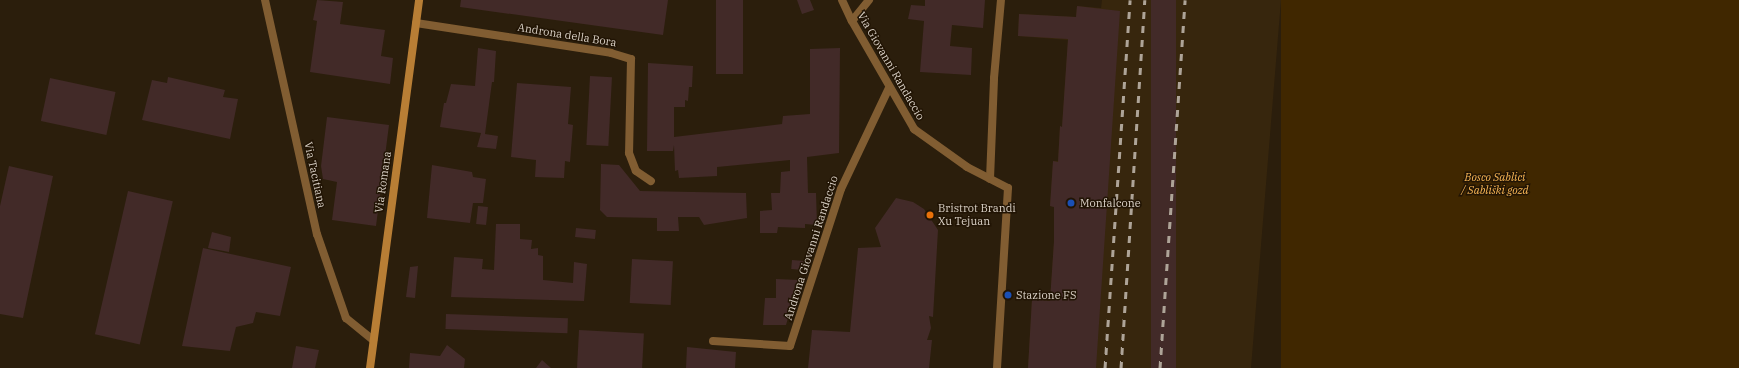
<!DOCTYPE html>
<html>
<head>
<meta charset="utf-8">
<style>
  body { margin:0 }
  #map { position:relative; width:1739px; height:368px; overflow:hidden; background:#2b1e0c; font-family:"IBM Plex Serif",serif }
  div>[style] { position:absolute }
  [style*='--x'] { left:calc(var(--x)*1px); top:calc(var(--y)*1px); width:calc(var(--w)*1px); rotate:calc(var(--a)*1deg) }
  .built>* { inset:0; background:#37260d }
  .green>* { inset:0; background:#402700; transform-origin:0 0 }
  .building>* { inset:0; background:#422a28; transform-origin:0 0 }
  .lane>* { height:8px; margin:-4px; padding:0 4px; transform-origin:4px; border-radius:4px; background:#815d32 }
  .street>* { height:8px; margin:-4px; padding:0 4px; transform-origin:4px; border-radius:4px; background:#815d32 }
  .secondary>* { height:8px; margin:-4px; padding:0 4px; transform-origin:4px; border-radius:4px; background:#b87e35 }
  .rail>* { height:3px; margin-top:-1.5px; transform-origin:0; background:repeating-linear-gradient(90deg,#aea498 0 7px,transparent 0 14px) }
  .dots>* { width:11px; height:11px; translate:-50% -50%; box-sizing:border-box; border:2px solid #211404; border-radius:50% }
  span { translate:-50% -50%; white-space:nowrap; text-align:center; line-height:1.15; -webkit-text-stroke:3px #211404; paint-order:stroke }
  .street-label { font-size:11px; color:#dad1c6 }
  .park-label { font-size:11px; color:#fbb856; font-style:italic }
  .poi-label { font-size:11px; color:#dad1c6 }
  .left { translate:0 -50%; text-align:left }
</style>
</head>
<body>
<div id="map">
  <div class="built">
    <div style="clip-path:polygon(1102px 0,1281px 0,1251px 368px,1028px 368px,1032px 299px,1050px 300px,1054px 241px,1054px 207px,1050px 206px,1053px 161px,1058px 161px,1060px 126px,1062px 127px,1068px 40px,1018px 36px,1019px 14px,1076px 17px,1077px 6px,1101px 8px)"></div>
  </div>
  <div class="green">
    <div style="left:1281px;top:0;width:458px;height:369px"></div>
  </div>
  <div class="building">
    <div style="clip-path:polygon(317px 0,343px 2px,340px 24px,385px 30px,381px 56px,393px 58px,390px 84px,310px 72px,317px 21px,313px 20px)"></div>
    <div style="clip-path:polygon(461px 0,668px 0,663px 35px,460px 7px)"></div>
    <div style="left:716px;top:0;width:27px;height:74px"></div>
    <div style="clip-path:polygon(797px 0,810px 0,814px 10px,802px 14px)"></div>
    <div style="clip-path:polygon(925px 0,985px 0,983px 28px,952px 25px,950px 46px,972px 48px,971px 75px,920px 72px,924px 21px,908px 19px,911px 5px,925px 6px)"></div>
    <div style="left:1151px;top:0;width:25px;height:369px"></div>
    <div style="clip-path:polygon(1077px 6px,1120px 11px,1096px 368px,1028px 368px,1032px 299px,1050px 301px,1054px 241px,1054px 207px,1050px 206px,1053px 161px,1058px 162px,1060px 126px,1062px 127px,1068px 39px,1018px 36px,1019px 14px,1076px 17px)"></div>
    <div style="clip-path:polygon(478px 48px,496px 51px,494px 82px,492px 82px,485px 134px,498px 136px,496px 149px,477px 147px,481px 133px,440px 127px,444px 103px,446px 103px,451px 84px,475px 86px)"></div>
    <div style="clip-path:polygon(840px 48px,839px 153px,807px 157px,808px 193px,816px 193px,817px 225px,805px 224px,805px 228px,778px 227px,777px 233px,760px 233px,760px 211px,772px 210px,771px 193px,780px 193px,781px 172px,790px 171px,790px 160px,717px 167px,717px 176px,679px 178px,678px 170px,675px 171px,674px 145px,673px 151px,647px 151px,648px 63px,693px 66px,692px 87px,689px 87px,688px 101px,685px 100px,685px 107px,674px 107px,674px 137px,782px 124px,783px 116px,810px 114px,810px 49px)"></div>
    <div style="left:590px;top:76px;width:22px;height:69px;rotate:3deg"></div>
    <div style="clip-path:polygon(168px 77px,225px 90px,223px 97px,238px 99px,230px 139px,142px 120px,152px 80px,167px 83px)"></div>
    <div style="left:50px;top:78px;width:67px;height:44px;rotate:12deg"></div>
    <div style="clip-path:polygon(517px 83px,571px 87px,568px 124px,573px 125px,570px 162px,565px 161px,564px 178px,535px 177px,536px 160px,511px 157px)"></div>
    <div style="clip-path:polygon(327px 117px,389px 125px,376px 226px,332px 220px,337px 182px,323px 179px,321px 166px)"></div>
    <div style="clip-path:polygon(601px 164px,619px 165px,640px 191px,746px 193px,747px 218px,704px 225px,699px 217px,678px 217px,679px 231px,657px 231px,657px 218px,607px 217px,600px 210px)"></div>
    <div style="clip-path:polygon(432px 165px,472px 172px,473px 177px,486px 179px,483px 203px,473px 203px,470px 223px,427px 218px)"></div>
    <div style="clip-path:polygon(9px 166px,53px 176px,23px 318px,0 314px,0 206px)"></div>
    <div style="left:128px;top:191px;width:46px;height:147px;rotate:13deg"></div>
    <div style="clip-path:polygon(896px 198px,913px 202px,924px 209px,938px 230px,933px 317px,929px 316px,931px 328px,927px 340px,932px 340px,929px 368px,808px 368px,812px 330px,850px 332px,858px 248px,881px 247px,875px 228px)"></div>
    <div style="left:478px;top:206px;width:10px;height:18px;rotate:6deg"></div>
    <div style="clip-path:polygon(496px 224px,520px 224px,520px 239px,532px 240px,531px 249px,538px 248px,538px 255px,543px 256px,543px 280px,573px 283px,574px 262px,587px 264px,584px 301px,451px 297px,454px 257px,483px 259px,482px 269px,494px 270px)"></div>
    <div style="left:576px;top:228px;width:20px;height:9px;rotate:6deg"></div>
    <div style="clip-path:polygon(212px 232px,231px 237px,229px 252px,208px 248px)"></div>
    <div style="clip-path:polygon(203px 248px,291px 267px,280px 316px,256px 312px,253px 323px,236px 327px,230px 351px,182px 346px)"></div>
    <div style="left:632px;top:259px;width:41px;height:44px;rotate:3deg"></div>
    <div style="left:792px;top:260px;width:12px;height:9px;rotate:5deg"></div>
    <div style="clip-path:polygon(418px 266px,415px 298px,406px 297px,410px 267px)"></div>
    <div style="clip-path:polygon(776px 279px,799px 280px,786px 325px,763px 325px,765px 298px,776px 298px)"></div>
    <div style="left:446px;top:314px;width:122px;height:15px;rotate:2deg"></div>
    <div style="left:579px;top:330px;width:65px;height:38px;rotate:3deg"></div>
    <div style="clip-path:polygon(447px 345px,465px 359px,464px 368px,409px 368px,410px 353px,440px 356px)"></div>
    <div style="clip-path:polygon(296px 346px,319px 350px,315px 368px,292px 368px)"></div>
    <div style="clip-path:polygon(687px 347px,736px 352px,735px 368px,686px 368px)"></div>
    <div style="clip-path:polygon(542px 360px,551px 368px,536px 368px)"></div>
  </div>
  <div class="lane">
    <div style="--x:990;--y:179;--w:101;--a:-87.7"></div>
    <div style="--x:994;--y:78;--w:78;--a:-84.9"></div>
  </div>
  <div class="street">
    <div style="--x:265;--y:0;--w:240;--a:77.5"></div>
    <div style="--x:317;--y:234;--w:89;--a:71"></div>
    <div style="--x:346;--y:318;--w:35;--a:39"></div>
    <div style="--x:842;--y:0;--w:23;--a:65"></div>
    <div style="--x:852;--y:21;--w:125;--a:60.1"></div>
    <div style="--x:914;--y:129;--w:65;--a:35.6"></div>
    <div style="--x:967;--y:167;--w:46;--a:27.1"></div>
    <div style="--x:1008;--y:188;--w:180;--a:93.5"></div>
    <div style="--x:852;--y:21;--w:27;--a:-51"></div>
    <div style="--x:416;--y:23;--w:197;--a:8.7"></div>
    <div style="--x:611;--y:53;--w:21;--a:17"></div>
    <div style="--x:631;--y:59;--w:94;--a:91.2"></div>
    <div style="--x:629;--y:153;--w:19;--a:69"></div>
    <div style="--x:636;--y:171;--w:18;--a:34"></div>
    <div style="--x:713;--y:341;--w:77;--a:3.7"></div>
    <div style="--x:790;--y:346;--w:165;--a:-72"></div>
    <div style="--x:841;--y:189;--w:112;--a:-64.6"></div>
  </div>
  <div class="secondary">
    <div style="--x:370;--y:368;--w:371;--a:-82.4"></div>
  </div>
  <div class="rail">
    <div style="--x:1105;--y:368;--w:369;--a:-86.1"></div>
    <div style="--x:1121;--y:368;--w:369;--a:-86.3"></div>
    <div style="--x:1160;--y:368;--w:369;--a:-86.1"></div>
  </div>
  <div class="dots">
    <div style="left:1071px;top:203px;background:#1a4fb4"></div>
    <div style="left:930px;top:215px;background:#e8710a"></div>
    <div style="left:1008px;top:295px;background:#1a4fb4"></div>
  </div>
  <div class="street-label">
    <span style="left:567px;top:35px;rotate:9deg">Androna della Bora</span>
    <span style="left:891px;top:66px;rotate:60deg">Via Giovanni Randaccio</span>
    <span style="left:315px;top:175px;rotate:78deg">Via Tacitiana</span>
    <span style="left:383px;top:182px;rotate:-82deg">Via Romana</span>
    <span style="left:811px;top:248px;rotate:-72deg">Androna Giovanni Randaccio</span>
  </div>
  <div class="park-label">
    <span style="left:1495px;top:184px">Bosco Sablici<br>/ Sabliški gozd</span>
  </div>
  <div class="poi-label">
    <span class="left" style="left:1080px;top:203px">Monfalcone</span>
    <span class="left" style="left:938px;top:215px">Bristrot Brandi<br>Xu Tejuan</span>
    <span class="left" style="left:1016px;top:295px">Stazione FS</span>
  </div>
</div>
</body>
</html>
